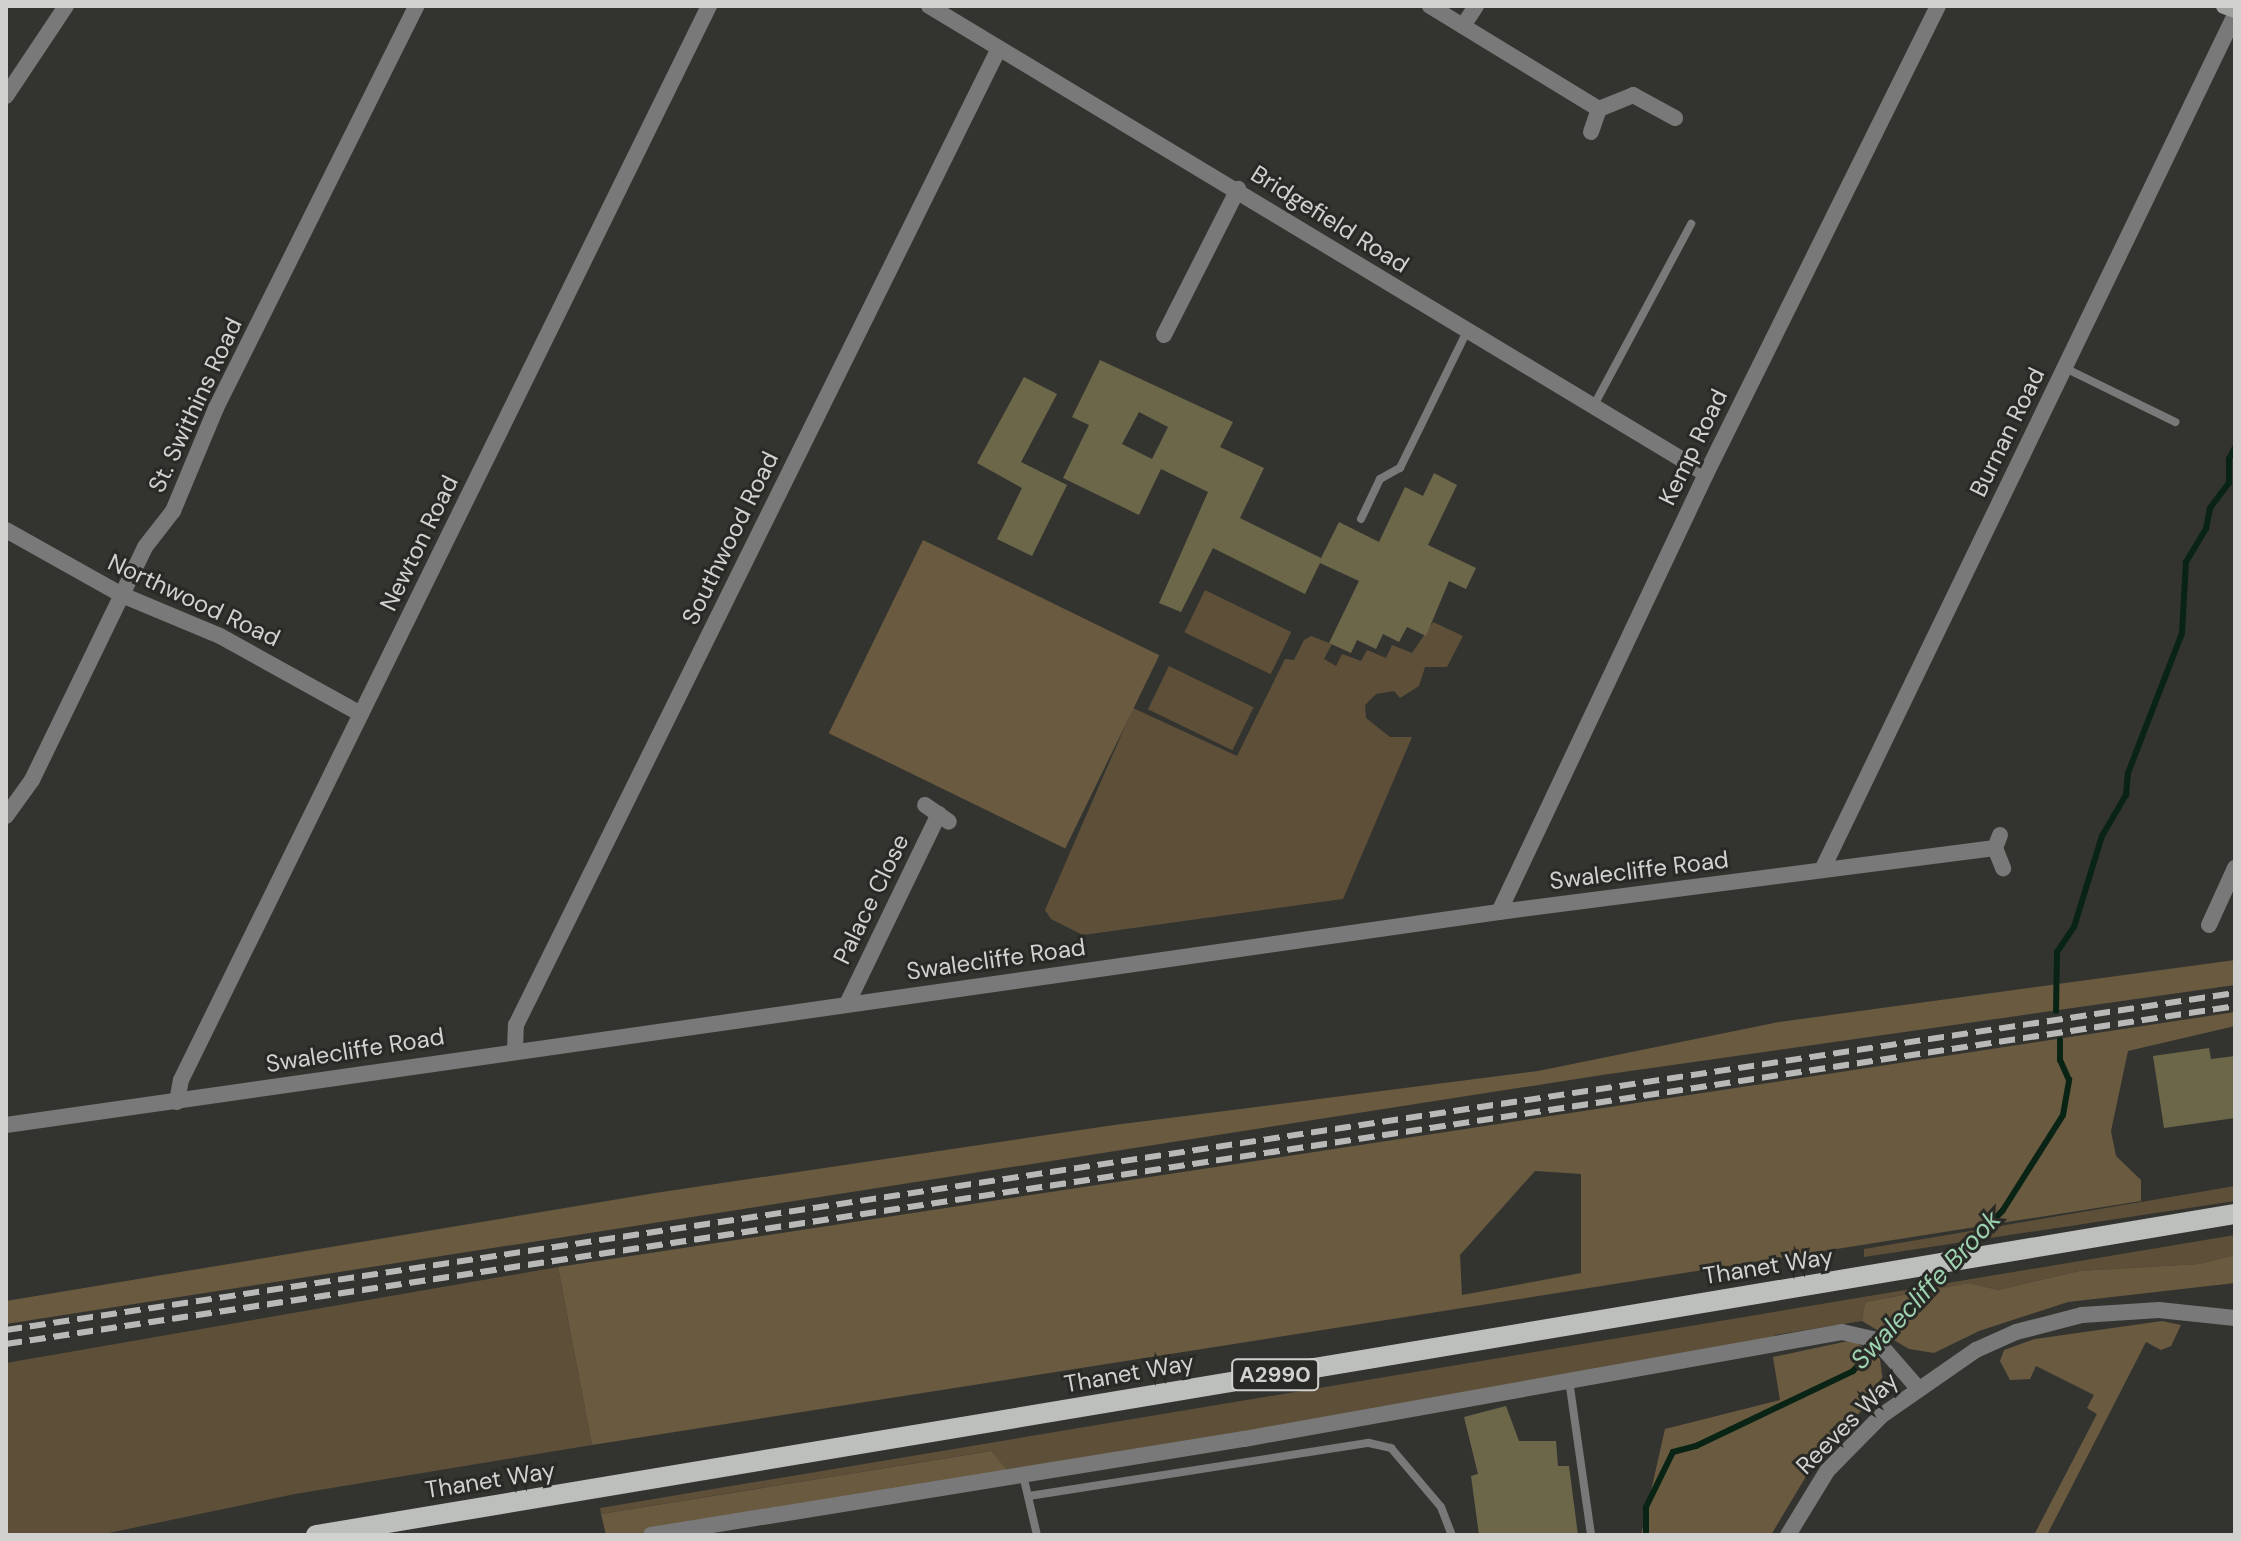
<!DOCTYPE html>
<html>
<head>
<meta charset="utf-8">
<style>
  body { margin:0 }
  #map { position:relative; width:2241px; height:1541px; overflow:hidden; background:#333430; font-family:"DM Sans",sans-serif }
  div>[style] { position:absolute }
  [style*='--x'] { left:calc(var(--x)*1px); top:calc(var(--y)*1px); width:calc(var(--w)*1px); rotate:calc(var(--a)*1deg) }
  .green>* { inset:0; background:#5e4f38; transform-origin:0 0 }
  .forest>* { inset:0; background:#6a5a40; transform-origin:0 0 }
  .stream>* { height:6px; margin:-3px; padding:0 3px; transform-origin:3px; border-radius:3px; background:#092415 }
  .building>* { inset:0; background:#6d674a }
  .service>* { height:8px; margin:-4px; padding:0 4px; transform-origin:4px; border-radius:4px; background:#787978 }
  .minor>* { height:16px; margin:-8px; padding:0 8px; transform-origin:8px; border-radius:8px; background:#787978 }
  .tertiary>* { height:16px; margin:-8px; padding:0 8px; transform-origin:8px; border-radius:8px; background:#787978 }
  .secondary>* { height:16px; margin:-8px; padding:0 8px; transform-origin:8px; border-radius:8px; background:#9ea09e }
  .primary>* { height:20px; margin:-10px; padding:0 10px; transform-origin:10px; border-radius:10px; background:#bcbfbb }
  .rail>* { height:6px; margin-top:-3px; transform-origin:0; background:repeating-linear-gradient(90deg,#b9bab7 0 16px,transparent 0 24px) }
  span { translate:-50% -50%; white-space:nowrap; text-align:center; line-height:1.15; -webkit-text-stroke:6px #292a26; paint-order:stroke }
  .shield-label span { padding:2px 6px; background:#292a26; border:2px solid; border-radius:6px; -webkit-text-stroke-width:0 }
  .shield-label { font-size:22px; color:#d1d2cf; font-weight:700 }
  .street-label { font-size:24px; color:#d1d2cf }
  .water-label { font-size:26px; color:#9dd3b1; font-style:italic }
  .frame { position:absolute; inset:0; border:8px solid #d1d2cf; pointer-events:none }
</style>
</head>
<body>
<div id="map">
  <div class="green">
    <div style="left:1205px;top:590px;width:96px;height:47px;rotate:26deg"></div>
    <div style="clip-path:polygon(1433px 622px,1463px 636px,1447px 667px,1425px 667px,1419px 686px,1400px 698px,1394px 691px,1376px 694px,1365px 705px,1366px 718px,1390px 737px,1412px 737px,1343px 899px,1083px 935px,1051px 919px,1045px 910px,1133px 708px,1237px 756px,1285px 659px,1294px 660px,1304px 640px,1311px 636px,1332px 644px,1324px 659px,1336px 666px,1342px 654px,1361px 661px,1367px 650px,1386px 658px,1392px 645px,1412px 653px)"></div>
    <div style="left:1169px;top:666px;width:94px;height:48px;rotate:26deg"></div>
    <div style="clip-path:polygon(2235px 1186px,2235px 1201px,1864px 1257px,1864px 1249px)"></div>
    <div style="clip-path:polygon(2235px 1235px,2235px 1255px,2199px 1264px,2079px 1271px,1998px 1290px,1969px 1283px,1865px 1302px,1862px 1321px,1775px 1335px,1774px 1341px,1216px 1437px,1008px 1471px,990px 1451px,601px 1514px,600px 1508px)"></div>
    <div style="clip-path:polygon(558px 1267px,592px 1445px,295px 1494px,99px 1535px,6px 1535px,6px 1363px)"></div>
  </div>
  <div class="forest">
    <div style="left:923px;top:540px;width:263px;height:215px;rotate:26deg"></div>
    <div style="clip-path:polygon(2235px 960px,2235px 985px,1602px 1075px,6px 1324px,6px 1301px,655px 1193px,1114px 1125px,1538px 1071px,1779px 1022px)"></div>
    <div style="clip-path:polygon(evenodd,2235px 1012px,2235px 1026px,2128px 1051px,2111px 1131px,2116px 1156px,2141px 1180px,2141px 1201px,592px 1445px,558px 1267px,2235px 1012px,1535px 1171px,1581px 1174px,1581px 1273px,1462px 1295px,1460px 1255px,1535px 1171px)"></div>
    <div style="clip-path:polygon(2235px 1255px,2235px 1283px,2068px 1302px,1979px 1331px,1934px 1353px,1909px 1349px,1862px 1321px,1865px 1302px,1969px 1283px,1998px 1290px,2079px 1271px,2199px 1264px)"></div>
    <div style="clip-path:polygon(2162px 1321px,2181px 1325px,2171px 1346px,2161px 1350px,2146px 1342px,2047px 1535px,2034px 1535px,2097px 1414px,2087px 1408px,2094px 1395px,2036px 1366px,2030px 1379px,2010px 1380px,2000px 1361px,2004px 1350px,2035px 1339px)"></div>
    <div style="clip-path:polygon(1853px 1340px,1880px 1359px,1884px 1391px,1849px 1422px,1808px 1473px,1771px 1535px,1641px 1535px,1665px 1429px,1780px 1400px,1773px 1357px)"></div>
    <div style="clip-path:polygon(991px 1451px,1008px 1471px,629px 1535px,606px 1535px,601px 1514px)"></div>
  </div>
  <div class="stream">
    <div style="--x:2056;--y:1011;--w:59;--a:-89"></div>
    <div style="--x:2057;--y:952;--w:30;--a:-56"></div>
    <div style="--x:2074;--y:927;--w:95;--a:-72.9"></div>
    <div style="--x:2102;--y:836;--w:48;--a:-59.7"></div>
    <div style="--x:2126;--y:795;--w:22;--a:-85"></div>
    <div style="--x:2128;--y:773;--w:150;--a:-68.9"></div>
    <div style="--x:2182;--y:633;--w:71;--a:-86.8"></div>
    <div style="--x:2186;--y:562;--w:39;--a:-59"></div>
    <div style="--x:2206;--y:529;--w:21;--a:-79"></div>
    <div style="--x:2210;--y:508;--w:31;--a:-53"></div>
    <div style="--x:2229;--y:483;--w:24;--a:-90"></div>
    <div style="--x:2229;--y:459;--w:13;--a:-63"></div>
    <div style="--x:1962;--y:1254;--w:60;--a:-47"></div>
    <div style="--x:2003;--y:1210;--w:112;--a:-57.7"></div>
    <div style="--x:2063;--y:1115;--w:36;--a:-80"></div>
    <div style="--x:2069;--y:1080;--w:22;--a:-114"></div>
    <div style="--x:2060;--y:1060;--w:20;--a:-90"></div>
    <div style="--x:1646;--y:1535;--w:28;--a:-90"></div>
    <div style="--x:1646;--y:1507;--w:61;--a:-63.9"></div>
    <div style="--x:1673;--y:1452;--w:24;--a:-15"></div>
    <div style="--x:1696;--y:1446;--w:174;--a:-25.5"></div>
    <div style="--x:1853;--y:1371;--w:141;--a:-47"></div>
  </div>
  <div class="building">
    <div style="clip-path:polygon(evenodd,1100px 360px,1233px 422px,1220px 447px,1264px 468px,1240px 518px,1321px 558px,1339px 522px,1379px 542px,1405px 487px,1423px 496px,1434px 473px,1457px 485px,1428px 545px,1476px 568px,1466px 589px,1449px 581px,1426px 636px,1407px 627px,1399px 642px,1383px 634px,1376px 649px,1357px 640px,1351px 653px,1329px 643px,1359px 581px,1320px 563px,1305px 594px,1213px 548px,1181px 612px,1159px 603px,1208px 492px,1161px 469px,1139px 515px,1063px 478px,1089px 425px,1072px 417px,1100px 360px,1139px 412px,1168px 427px,1152px 459px,1122px 444px,1139px 412px)"></div>
    <div style="clip-path:polygon(1024px 377px,1057px 394px,1021px 462px,1067px 485px,1032px 556px,997px 539px,1022px 488px,977px 463px)"></div>
    <div style="clip-path:polygon(2209px 1048px,2211px 1059px,2235px 1056px,2235px 1118px,2164px 1128px,2153px 1056px)"></div>
    <div style="clip-path:polygon(1506px 1406px,1519px 1441px,1556px 1441px,1558px 1466px,1569px 1466px,1578px 1535px,1479px 1535px,1471px 1476px,1478px 1474px,1464px 1417px)"></div>
  </div>
  <div class="service">
    <div style="--x:2065;--y:368;--w:123;--a:26.1"></div>
    <div style="--x:1593;--y:407;--w:208;--a:-61.8"></div>
    <div style="--x:1361;--y:519;--w:44;--a:-64.6"></div>
    <div style="--x:1380;--y:479;--w:23;--a:-29"></div>
    <div style="--x:1400;--y:468;--w:150;--a:-63.9"></div>
    <div style="--x:1569;--y:1380;--w:157;--a:81.9"></div>
    <div style="--x:1023;--y:1475;--w:62;--a:76.9"></div>
    <div style="--x:1029;--y:1496;--w:344;--a:-8.9"></div>
    <div style="--x:1369;--y:1443;--w:23;--a:13"></div>
    <div style="--x:1391;--y:1448;--w:77;--a:49.7"></div>
    <div style="--x:1441;--y:1507;--w:30;--a:69"></div>
  </div>
  <div class="minor">
    <div style="--x:929;--y:6;--w:907;--a:31.06"></div>
    <div style="--x:1430;--y:6;--w:198;--a:31.4"></div>
    <div style="--x:1599;--y:109;--w:37;--a:-22"></div>
    <div style="--x:1633;--y:95;--w:48;--a:28.7"></div>
    <div style="--x:1463;--y:26;--w:24;--a:-57"></div>
    <div style="--x:1591;--y:132;--w:24;--a:-71"></div>
    <div style="--x:1164;--y:335;--w:164;--a:-63.1"></div>
    <div style="--x:6;--y:530;--w:133;--a:29.3"></div>
    <div style="--x:122;--y:595;--w:106;--a:22.7"></div>
    <div style="--x:220;--y:636;--w:161;--a:29"></div>
    <div style="--x:925;--y:805;--w:29;--a:35"></div>
    <div style="--x:6;--y:816;--w:44;--a:-54.2"></div>
    <div style="--x:32;--y:780;--w:259;--a:-64.1"></div>
    <div style="--x:145;--y:547;--w:46;--a:-52.1"></div>
    <div style="--x:173;--y:511;--w:112;--a:-67.3"></div>
    <div style="--x:216;--y:408;--w:449;--a:-63.5"></div>
    <div style="--x:2000;--y:835;--w:14;--a:111"></div>
    <div style="--x:1995;--y:848;--w:22;--a:68"></div>
    <div style="--x:1822;--y:870;--w:950;--a:-64.22"></div>
    <div style="--x:1499;--y:912;--w:484;--a:-64.7"></div>
    <div style="--x:1706;--y:474;--w:522;--a:-63.63"></div>
    <div style="--x:2209;--y:925;--w:63;--a:-65.5"></div>
    <div style="--x:847;--y:1004;--w:211;--a:-64.2"></div>
    <div style="--x:515;--y:1050;--w:25;--a:-88"></div>
    <div style="--x:516;--y:1025;--w:1088;--a:-63.69"></div>
    <div style="--x:177;--y:1102;--w:22;--a:-80"></div>
    <div style="--x:181;--y:1080;--w:1197;--a:-63.82"></div>
    <div style="--x:6;--y:1125;--w:1508;--a:-8.12"></div>
    <div style="--x:1499;--y:912;--w:500;--a:-7.35"></div>
    <div style="--x:651;--y:1535;--w:601;--a:-9.2"></div>
    <div style="--x:1244;--y:1439;--w:607;--a:-10.14"></div>
    <div style="--x:1842;--y:1332;--w:35;--a:13"></div>
    <div style="--x:1876;--y:1340;--w:62;--a:48.9"></div>
    <div style="--x:1788;--y:1535;--w:75;--a:-58.6"></div>
    <div style="--x:1827;--y:1471;--w:77;--a:-45.5"></div>
    <div style="--x:1881;--y:1416;--w:116;--a:-34.8"></div>
    <div style="--x:1976;--y:1350;--w:44;--a:-24.2"></div>
    <div style="--x:2016;--y:1332;--w:68;--a:-14.4"></div>
    <div style="--x:2082;--y:1315;--w:77;--a:-3.7"></div>
    <div style="--x:2159;--y:1310;--w:76;--a:6"></div>
  </div>
  <div class="tertiary">
    <div style="--x:6;--y:96;--w:108;--a:-56.3"></div>
  </div>
  <div class="secondary">
    <div style="--x:2224;--y:6;--w:12;--a:20"></div>
  </div>
  <div class="primary">
    <div style="--x:316;--y:1535;--w:1946;--a:-9.5"></div>
  </div>
  <div class="rail">
    <div style="--x:6;--y:1330;--w:2254;--a:-8.6"></div>
    <div style="--x:6;--y:1344;--w:2254;--a:-8.62"></div>
  </div>
  <div class="shield-label">
    <span style="left:1275px;top:1375px">A2990</span>
  </div>
  <div class="street-label">
    <span style="left:1330px;top:219px;rotate:32deg">Bridgefield Road</span>
    <span style="left:195px;top:405px;rotate:-65deg">St. Swithins Road</span>
    <span style="left:2007px;top:432px;rotate:-64deg">Burnan Road</span>
    <span style="left:1693px;top:447px;rotate:-64deg">Kemp Road</span>
    <span style="left:730px;top:538px;rotate:-64deg">Southwood Road</span>
    <span style="left:419px;top:543px;rotate:-64deg">Newton Road</span>
    <span style="left:194px;top:600px;rotate:25deg">Northwood Road</span>
    <span style="left:1639px;top:870px;rotate:-7deg">Swalecliffe Road</span>
    <span style="left:871px;top:899px;rotate:-64deg">Palace Close</span>
    <span style="left:996px;top:959px;rotate:-8deg">Swalecliffe Road</span>
    <span style="left:355px;top:1050px;rotate:-9deg">Swalecliffe Road</span>
    <span style="left:1768px;top:1266px;rotate:-9deg">Thanet Way</span>
    <span style="left:1129px;top:1373px;rotate:-10deg">Thanet Way</span>
    <span style="left:1847px;top:1423px;rotate:-45deg">Reeves Way</span>
    <span style="left:490px;top:1480px;rotate:-9deg">Thanet Way</span>
  </div>
  <div class="water-label">
    <span style="left:1926px;top:1290px;rotate:-47deg">Swalecliffe Brook</span>
  </div>
  <div class="frame"></div>
</div>
</body>
</html>
